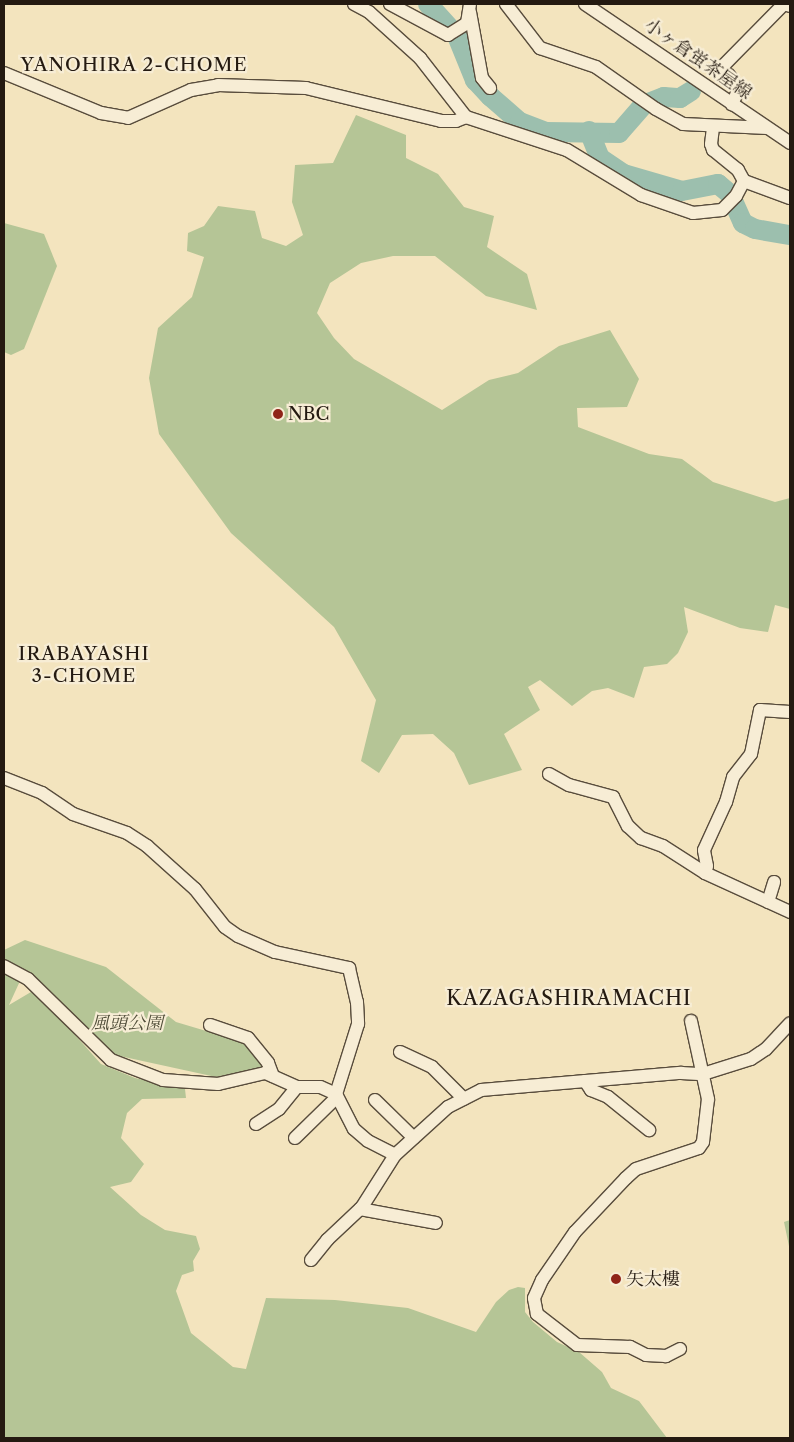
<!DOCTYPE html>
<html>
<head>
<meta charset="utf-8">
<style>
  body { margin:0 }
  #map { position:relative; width:794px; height:1442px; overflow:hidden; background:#f3e4be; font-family:"Libre Caslon Text","Noto Serif JP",serif }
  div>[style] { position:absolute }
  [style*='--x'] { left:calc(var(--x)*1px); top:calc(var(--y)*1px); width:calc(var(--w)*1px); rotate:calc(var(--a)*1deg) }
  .green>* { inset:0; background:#b5c596 }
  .river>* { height:20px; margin:-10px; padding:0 10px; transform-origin:10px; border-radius:10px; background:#9cbfae }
  .roads { filter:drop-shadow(1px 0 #584c3c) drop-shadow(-1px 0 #584c3c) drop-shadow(0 1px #584c3c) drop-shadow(0 -1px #584c3c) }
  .minor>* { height:12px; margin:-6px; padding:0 6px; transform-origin:6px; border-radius:6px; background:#f7edd5 }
  .dots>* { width:14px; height:14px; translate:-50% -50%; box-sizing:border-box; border:2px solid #f7edd5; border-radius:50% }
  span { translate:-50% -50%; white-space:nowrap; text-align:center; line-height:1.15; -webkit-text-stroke:4.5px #f7edd5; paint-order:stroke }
  .street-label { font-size:18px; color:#241a11 }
  .poi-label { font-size:18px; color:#241a11 }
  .left { translate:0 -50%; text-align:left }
  .park-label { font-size:18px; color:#504d39; font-style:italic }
  .neighbourhood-label { font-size:19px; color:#241a11; letter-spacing:1px }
  .quarter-label { font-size:20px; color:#241a11; letter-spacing:1px }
  .frame { position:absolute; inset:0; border:5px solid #241a11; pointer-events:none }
</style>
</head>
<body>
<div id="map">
  <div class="green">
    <div style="clip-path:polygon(356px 115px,406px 135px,406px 158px,438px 174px,464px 207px,494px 216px,487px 247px,527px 274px,537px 310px,486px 296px,435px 256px,393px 256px,361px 263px,330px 283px,317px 313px,334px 338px,354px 359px,442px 410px,489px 380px,518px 373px,559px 346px,610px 330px,639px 379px,627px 407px,577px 408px,578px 427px,649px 454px,682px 459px,713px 482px,775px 502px,790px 498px,790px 609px,775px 605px,768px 632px,740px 628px,684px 607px,688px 632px,678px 653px,667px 664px,644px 667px,634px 698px,608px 688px,592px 691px,572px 706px,540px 680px,528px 687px,540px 710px,504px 734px,522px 770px,469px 785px,454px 753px,433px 734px,402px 735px,379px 773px,361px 761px,376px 700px,334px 627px,231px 533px,159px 434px,149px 378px,158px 328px,192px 297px,204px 257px,187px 251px,188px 233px,204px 226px,218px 206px,255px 211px,262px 238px,286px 246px,303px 235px,292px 202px,295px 165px,333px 163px)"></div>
    <div style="clip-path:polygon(4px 223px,44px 234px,57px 266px,24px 349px,11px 355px,4px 352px)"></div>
    <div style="clip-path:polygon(25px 940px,106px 967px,176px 1022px,243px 1042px,265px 1067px,216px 1077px,115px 1055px,20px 981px,9px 1005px,31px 992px,43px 999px,101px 1064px,135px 1078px,185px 1089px,186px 1098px,142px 1099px,127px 1113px,121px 1138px,144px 1164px,131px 1182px,110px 1187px,141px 1215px,165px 1230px,196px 1236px,200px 1249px,193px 1261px,194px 1271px,182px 1275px,176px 1291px,191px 1333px,233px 1367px,246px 1369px,266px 1298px,335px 1300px,408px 1308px,476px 1332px,496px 1302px,509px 1290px,518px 1287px,525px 1288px,525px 1312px,533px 1322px,557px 1342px,579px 1352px,602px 1372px,611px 1388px,639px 1401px,667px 1438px,4px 1438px,4px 950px)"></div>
    <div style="clip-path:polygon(790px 1220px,790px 1251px,784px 1222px)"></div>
  </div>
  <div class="river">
    <div style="--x:428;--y:4;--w:43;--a:47.8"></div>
    <div style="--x:457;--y:36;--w:48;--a:67.8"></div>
    <div style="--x:475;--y:80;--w:23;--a:47"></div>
    <div style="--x:491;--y:97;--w:38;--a:41"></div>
    <div style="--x:520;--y:122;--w:28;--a:21"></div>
    <div style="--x:546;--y:132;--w:73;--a:0.8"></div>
    <div style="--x:619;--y:133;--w:37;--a:-49"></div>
    <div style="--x:643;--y:105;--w:22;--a:-21"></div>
    <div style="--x:664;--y:97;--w:16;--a:4"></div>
    <div style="--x:680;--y:98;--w:13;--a:-32"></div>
    <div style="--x:589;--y:131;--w:29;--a:68"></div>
    <div style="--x:600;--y:158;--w:29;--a:34"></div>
    <div style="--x:624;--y:174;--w:60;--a:16.3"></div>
    <div style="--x:682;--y:191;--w:37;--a:-11"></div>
    <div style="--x:718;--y:184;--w:16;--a:40"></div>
    <div style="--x:730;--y:194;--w:32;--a:66"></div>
    <div style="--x:743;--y:223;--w:13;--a:27"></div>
    <div style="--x:755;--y:229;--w:36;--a:10"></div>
  </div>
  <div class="roads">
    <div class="minor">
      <div style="--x:354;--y:4;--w:17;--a:28"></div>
      <div style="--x:369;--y:12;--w:69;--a:42"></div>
      <div style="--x:420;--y:58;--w:75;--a:52.1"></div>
      <div style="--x:466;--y:117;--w:106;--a:18.1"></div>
      <div style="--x:567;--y:150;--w:87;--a:31.3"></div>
      <div style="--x:641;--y:195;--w:55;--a:19.1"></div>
      <div style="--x:693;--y:213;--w:29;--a:-6"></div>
      <div style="--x:722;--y:210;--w:20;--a:-45"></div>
      <div style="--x:736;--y:196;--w:17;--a:-62"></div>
      <div style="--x:744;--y:181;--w:13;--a:-119"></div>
      <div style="--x:738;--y:170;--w:32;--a:-141"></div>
      <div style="--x:713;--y:150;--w:6;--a:-108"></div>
      <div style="--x:711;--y:144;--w:17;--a:-83"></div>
      <div style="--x:390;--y:4;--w:66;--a:28.1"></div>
      <div style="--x:448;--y:35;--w:22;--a:-32"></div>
      <div style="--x:467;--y:23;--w:19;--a:-81"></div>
      <div style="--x:506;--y:4;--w:56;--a:52.3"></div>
      <div style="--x:540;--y:48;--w:59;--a:18.7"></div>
      <div style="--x:596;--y:67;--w:73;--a:35"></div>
      <div style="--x:656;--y:109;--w:31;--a:29"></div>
      <div style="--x:683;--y:124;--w:84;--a:2.7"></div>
      <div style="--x:585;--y:4;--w:248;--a:34.1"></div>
      <div style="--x:470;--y:12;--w:67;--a:79.7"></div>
      <div style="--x:482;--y:78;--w:13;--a:51"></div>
      <div style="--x:722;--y:67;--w:88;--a:-45.5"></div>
      <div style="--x:784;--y:4;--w:6;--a:18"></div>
      <div style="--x:4;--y:73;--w:105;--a:22.4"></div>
      <div style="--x:101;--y:113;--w:27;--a:10"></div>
      <div style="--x:128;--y:118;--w:69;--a:-24"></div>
      <div style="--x:191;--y:90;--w:27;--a:-10"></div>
      <div style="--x:218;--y:85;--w:88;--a:2"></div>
      <div style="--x:306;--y:88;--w:139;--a:13.7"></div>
      <div style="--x:441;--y:121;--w:15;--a:0"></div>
      <div style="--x:456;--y:121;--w:11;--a:-22"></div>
      <div style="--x:729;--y:75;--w:17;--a:54"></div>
      <div style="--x:739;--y:89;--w:17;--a:115"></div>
      <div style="--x:744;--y:181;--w:49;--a:20.3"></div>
      <div style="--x:549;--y:774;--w:23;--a:29"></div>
      <div style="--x:569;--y:785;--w:46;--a:15.3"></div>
      <div style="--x:613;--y:797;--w:33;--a:63"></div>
      <div style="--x:628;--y:826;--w:18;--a:43"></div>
      <div style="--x:641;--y:838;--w:23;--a:20"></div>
      <div style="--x:663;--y:846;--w:50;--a:32.7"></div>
      <div style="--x:705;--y:873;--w:94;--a:24.6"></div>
      <div style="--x:4;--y:778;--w:41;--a:21.5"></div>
      <div style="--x:42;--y:793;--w:37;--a:34"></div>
      <div style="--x:73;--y:814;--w:57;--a:19.4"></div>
      <div style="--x:127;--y:833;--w:24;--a:33"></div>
      <div style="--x:147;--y:846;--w:64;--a:41.9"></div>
      <div style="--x:195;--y:889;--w:48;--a:51.7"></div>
      <div style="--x:225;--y:927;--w:16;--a:35"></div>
      <div style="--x:238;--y:936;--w:40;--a:23.4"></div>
      <div style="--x:275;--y:952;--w:76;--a:12.2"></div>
      <div style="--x:349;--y:968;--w:35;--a:77"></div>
      <div style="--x:357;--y:1002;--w:22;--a:87"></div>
      <div style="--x:358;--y:1024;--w:73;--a:107.4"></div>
      <div style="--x:336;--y:1094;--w:17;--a:-156"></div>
      <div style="--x:320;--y:1087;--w:23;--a:180"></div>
      <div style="--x:297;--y:1087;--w:35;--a:-156"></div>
      <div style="--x:265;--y:1073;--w:48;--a:166.8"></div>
      <div style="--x:218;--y:1084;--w:55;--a:-175.8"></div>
      <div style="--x:163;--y:1080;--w:56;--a:-159"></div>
      <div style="--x:111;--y:1060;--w:116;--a:-135.7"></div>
      <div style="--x:28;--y:979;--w:27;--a:-152"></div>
      <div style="--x:705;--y:873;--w:7;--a:-74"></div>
      <div style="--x:707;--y:866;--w:16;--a:-101"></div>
      <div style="--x:704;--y:850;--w:53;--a:-65.4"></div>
      <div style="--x:726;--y:802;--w:26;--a:-74"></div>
      <div style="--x:733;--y:777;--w:29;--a:-52"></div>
      <div style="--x:751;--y:754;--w:45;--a:-78.4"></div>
      <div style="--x:760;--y:710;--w:30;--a:4"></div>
      <div style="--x:768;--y:902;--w:21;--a:-73"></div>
      <div style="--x:210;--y:1025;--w:40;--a:18.9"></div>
      <div style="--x:248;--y:1038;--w:32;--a:51"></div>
      <div style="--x:268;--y:1063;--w:14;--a:69"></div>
      <div style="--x:400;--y:1052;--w:35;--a:25"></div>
      <div style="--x:432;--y:1067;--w:45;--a:45"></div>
      <div style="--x:585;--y:1081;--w:11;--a:56"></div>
      <div style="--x:591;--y:1090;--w:18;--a:22"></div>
      <div style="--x:608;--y:1097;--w:53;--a:38.8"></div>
      <div style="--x:336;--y:1094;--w:39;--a:63"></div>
      <div style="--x:354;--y:1129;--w:18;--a:41"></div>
      <div style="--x:368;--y:1141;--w:30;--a:27"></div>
      <div style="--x:395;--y:1155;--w:72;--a:-42.2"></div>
      <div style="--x:448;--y:1107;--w:37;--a:-27"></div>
      <div style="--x:481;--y:1090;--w:201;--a:-4.9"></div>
      <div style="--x:681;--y:1073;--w:22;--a:3"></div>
      <div style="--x:703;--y:1074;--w:50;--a:-17.4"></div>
      <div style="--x:751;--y:1059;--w:18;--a:-34"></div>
      <div style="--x:766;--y:1049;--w:35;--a:-47"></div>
      <div style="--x:375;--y:1100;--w:54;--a:44.3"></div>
      <div style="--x:256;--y:1124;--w:27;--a:-33"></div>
      <div style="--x:279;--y:1109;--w:28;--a:-51"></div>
      <div style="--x:295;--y:1138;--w:59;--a:-44.3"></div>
      <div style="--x:360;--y:1209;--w:77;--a:10.4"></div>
      <div style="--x:311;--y:1260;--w:26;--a:-51"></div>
      <div style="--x:327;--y:1240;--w:48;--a:-43.3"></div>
      <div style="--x:362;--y:1207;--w:62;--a:-57.6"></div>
      <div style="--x:680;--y:1349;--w:16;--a:153"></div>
      <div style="--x:666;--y:1356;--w:20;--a:-177"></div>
      <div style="--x:646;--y:1355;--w:18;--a:-153"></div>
      <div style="--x:630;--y:1347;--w:53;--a:-177.8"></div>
      <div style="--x:577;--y:1345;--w:51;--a:-142.2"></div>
      <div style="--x:537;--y:1314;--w:16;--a:-101"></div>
      <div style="--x:534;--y:1298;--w:20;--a:-66"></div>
      <div style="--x:542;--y:1280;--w:58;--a:-55.5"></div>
      <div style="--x:575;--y:1232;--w:74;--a:-46.6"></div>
      <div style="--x:626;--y:1178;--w:13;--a:-42"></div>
      <div style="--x:636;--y:1169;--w:66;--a:-18.4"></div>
      <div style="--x:699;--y:1148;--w:7;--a:-56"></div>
      <div style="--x:703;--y:1142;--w:43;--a:-83.4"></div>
      <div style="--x:708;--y:1099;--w:80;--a:-102.3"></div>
    </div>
  </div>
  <div class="dots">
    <div style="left:278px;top:414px;background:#8f2418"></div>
    <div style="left:616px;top:1279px;background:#8f2418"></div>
  </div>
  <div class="street-label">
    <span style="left:698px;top:59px;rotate:35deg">小ヶ倉蛍茶屋線</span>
  </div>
  <div class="poi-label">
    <span class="left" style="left:288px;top:414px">NBC</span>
    <span class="left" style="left:626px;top:1279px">矢太樓</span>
  </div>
  <div class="park-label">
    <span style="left:127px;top:1023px">風頭公園</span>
  </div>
  <div class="neighbourhood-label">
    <span style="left:134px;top:65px">YANOHIRA 2-CHOME</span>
    <span style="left:84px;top:665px">IRABAYASHI<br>3-CHOME</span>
  </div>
  <div class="quarter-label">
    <span style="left:569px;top:998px">KAZAGASHIRAMACHI</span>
  </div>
  <div class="frame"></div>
</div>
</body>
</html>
